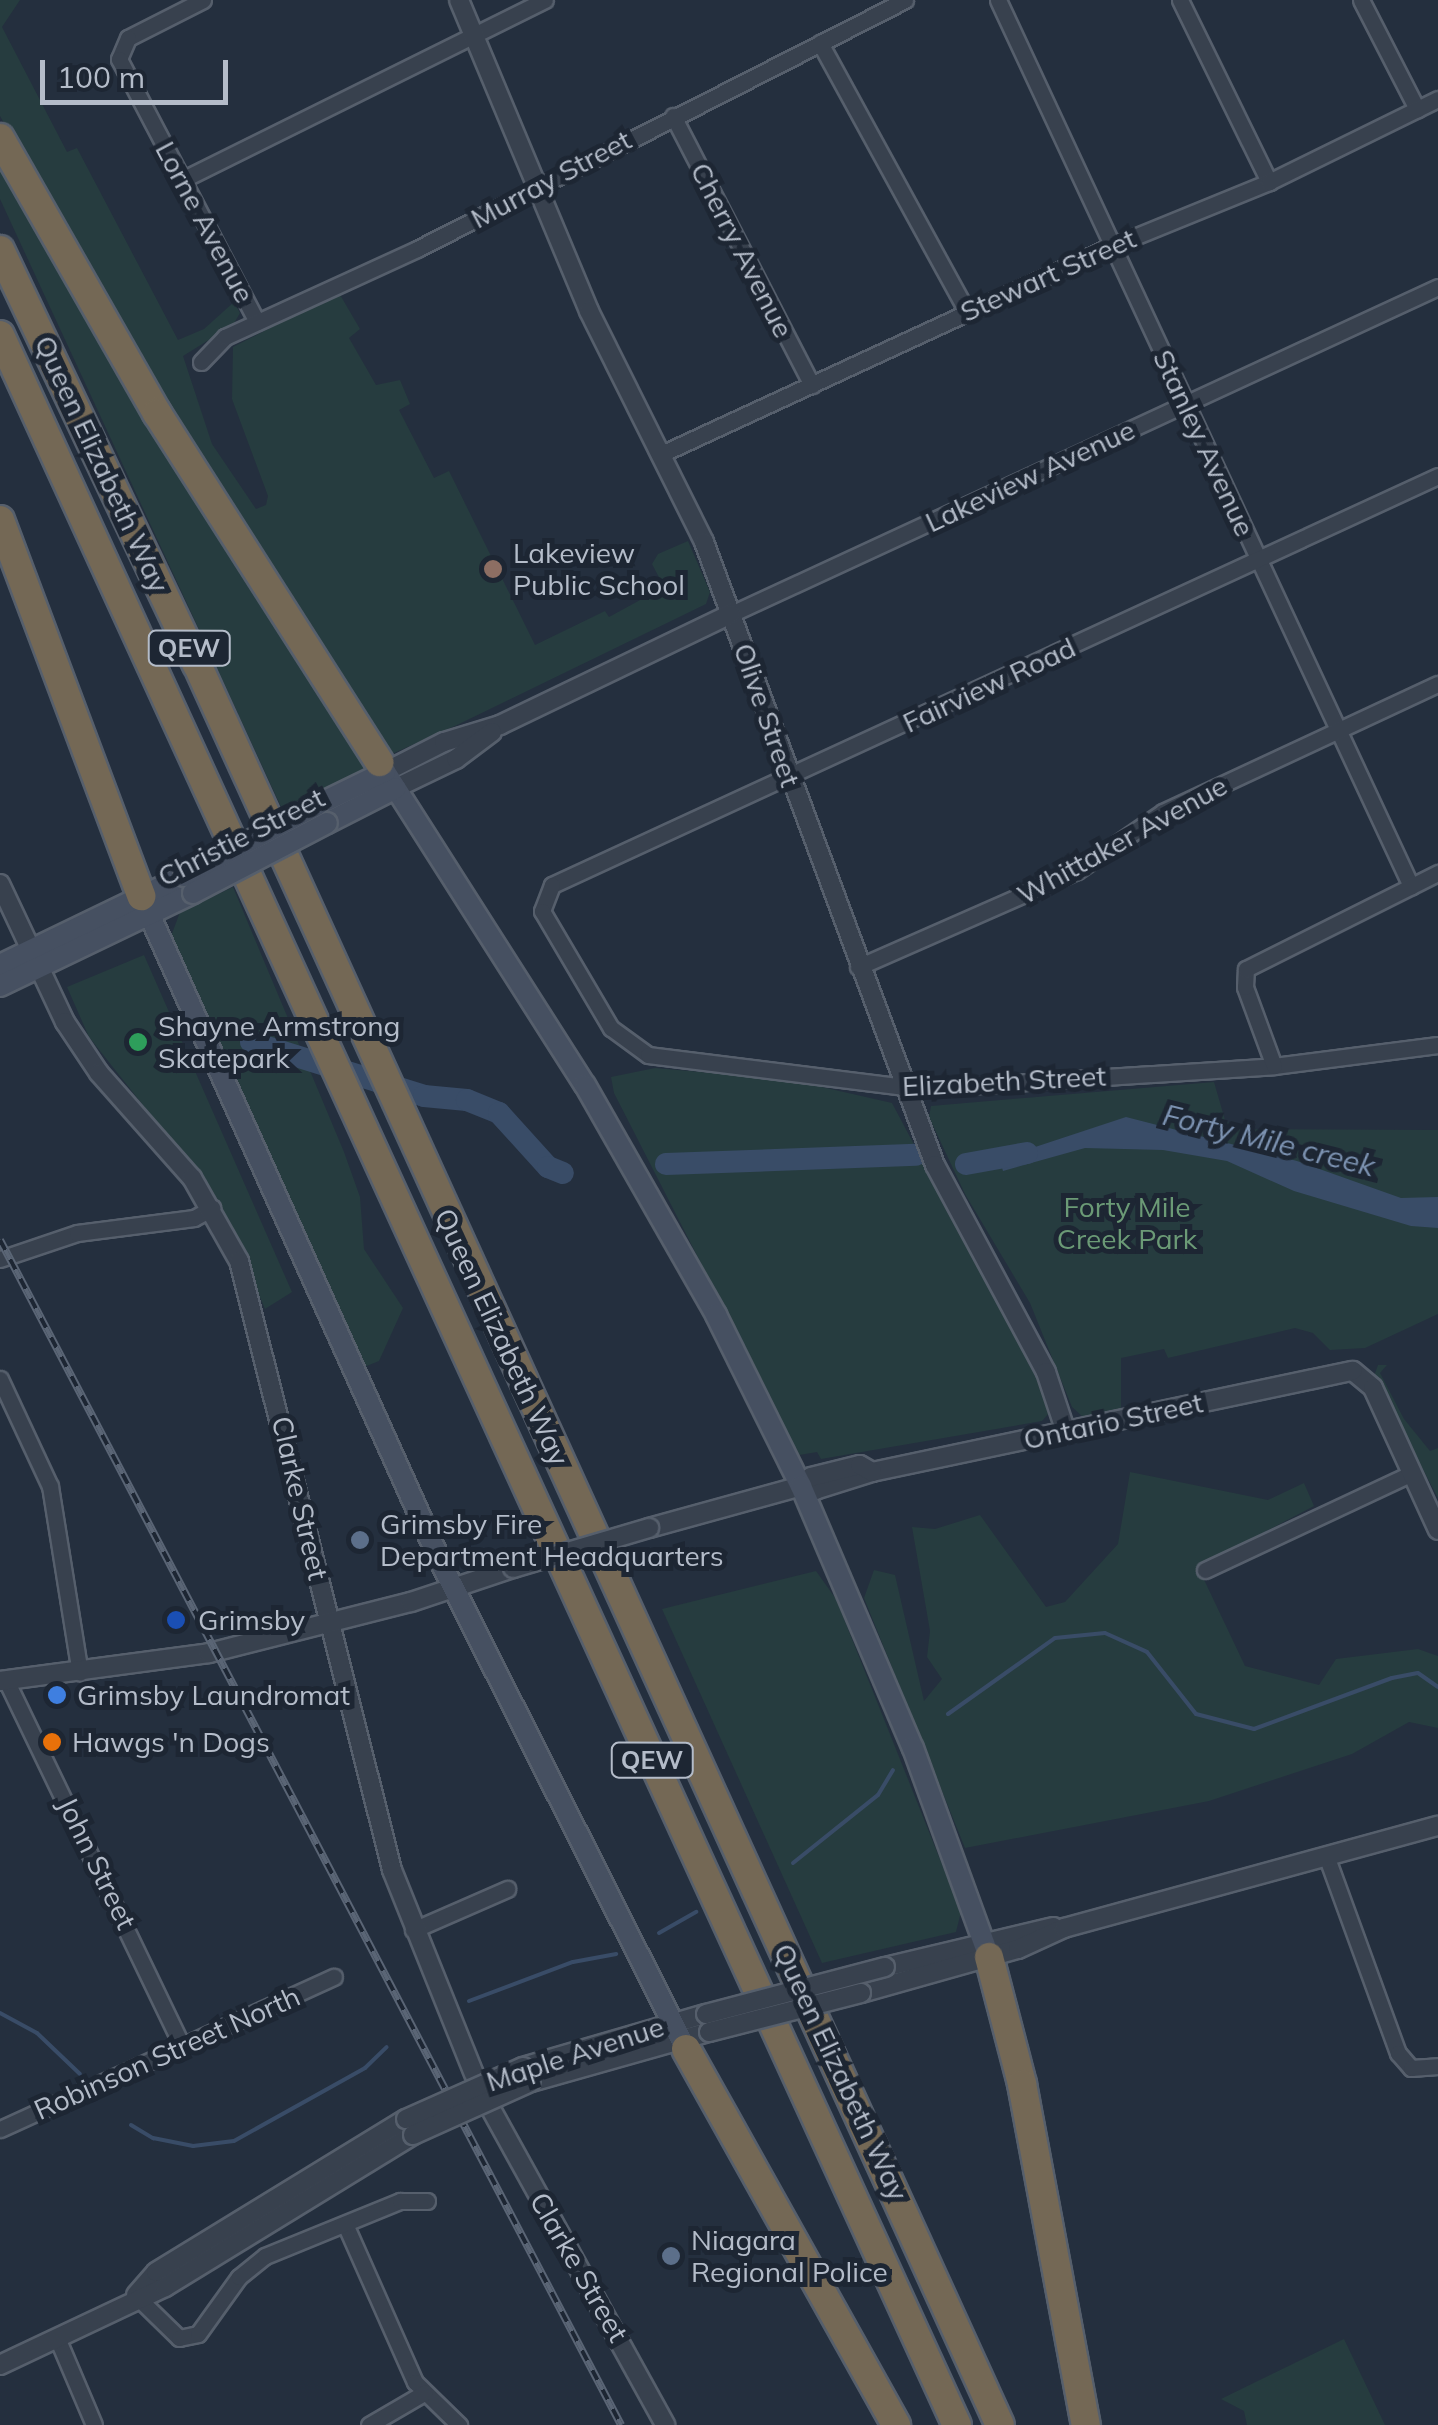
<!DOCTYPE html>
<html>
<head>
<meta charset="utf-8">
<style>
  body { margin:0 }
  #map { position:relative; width:1438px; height:2425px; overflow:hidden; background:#242f3e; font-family:Mulish,sans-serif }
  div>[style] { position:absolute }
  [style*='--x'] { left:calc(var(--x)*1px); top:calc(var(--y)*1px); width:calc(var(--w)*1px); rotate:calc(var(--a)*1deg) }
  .green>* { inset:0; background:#263c3f }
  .water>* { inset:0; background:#394c67 }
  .stream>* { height:4px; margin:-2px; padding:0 2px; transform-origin:2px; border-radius:2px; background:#394c67 }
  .river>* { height:22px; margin:-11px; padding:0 11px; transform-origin:11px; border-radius:11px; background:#394c67 }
  .roads { filter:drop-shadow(2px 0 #565f6c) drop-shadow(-2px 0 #565f6c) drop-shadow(0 2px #565f6c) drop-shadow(0 -2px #565f6c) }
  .minor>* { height:15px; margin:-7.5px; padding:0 7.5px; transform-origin:7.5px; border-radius:7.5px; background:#38414e }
  .tertiary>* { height:18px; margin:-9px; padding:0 9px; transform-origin:9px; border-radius:9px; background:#38414e }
  .secondary>* { height:20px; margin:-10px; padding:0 10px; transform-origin:10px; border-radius:10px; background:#465061 }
  .motorway>* { height:28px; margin:-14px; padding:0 14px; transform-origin:14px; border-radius:14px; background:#746855 }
  .rail>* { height:8px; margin-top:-4px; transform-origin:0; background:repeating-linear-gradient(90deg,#1d2633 0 11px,#5a6575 0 22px); box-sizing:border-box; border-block:2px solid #5a6575 }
  .bridges { filter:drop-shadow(2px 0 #565f6c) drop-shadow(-2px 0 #565f6c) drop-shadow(0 2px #565f6c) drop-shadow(0 -2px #565f6c) }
  .tertiary-bridge>* { height:18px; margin:-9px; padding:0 9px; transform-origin:9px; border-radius:9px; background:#38414e }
  .secondary-bridge>* { height:20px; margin:-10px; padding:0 10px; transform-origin:10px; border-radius:10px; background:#465061 }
  .dots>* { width:28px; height:28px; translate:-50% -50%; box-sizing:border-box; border:5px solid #1d2633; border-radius:50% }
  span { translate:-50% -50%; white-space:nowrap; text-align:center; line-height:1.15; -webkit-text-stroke:10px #1d2633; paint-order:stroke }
  .shield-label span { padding:2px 8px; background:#1d2633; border:2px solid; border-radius:8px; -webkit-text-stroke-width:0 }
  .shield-label { font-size:25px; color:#b4bcc9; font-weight:700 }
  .street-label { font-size:28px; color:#b4bcc9 }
  .poi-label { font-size:28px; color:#b4bcc9 }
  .left { translate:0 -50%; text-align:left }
  .park-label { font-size:28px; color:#6b9a76 }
  .water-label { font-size:30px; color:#7c92b1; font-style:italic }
  .scale { position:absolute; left:40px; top:60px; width:188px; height:45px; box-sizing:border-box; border:5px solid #b4bcc9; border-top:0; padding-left:12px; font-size:30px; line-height:35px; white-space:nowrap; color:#b4bcc9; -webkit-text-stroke:8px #1d2633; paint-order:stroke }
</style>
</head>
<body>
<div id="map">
  <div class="green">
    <div style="clip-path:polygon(0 0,20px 0,2px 27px,67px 152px,77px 148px,178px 340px,204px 329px,234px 302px,240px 313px,233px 325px,183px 356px,212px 444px,256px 509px,266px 505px,268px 496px,232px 399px,233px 347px,339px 293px,360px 329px,349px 338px,376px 385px,400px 380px,410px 404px,399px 410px,434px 478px,449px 471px,535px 645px,605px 611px,609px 617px,664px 587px,652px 564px,658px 554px,688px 541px,710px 592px,706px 604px,457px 725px,394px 753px,383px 748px,127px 340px,0 116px)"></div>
    <div style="clip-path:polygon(0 159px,372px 766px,282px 809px,0 199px)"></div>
    <div style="clip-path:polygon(233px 887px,344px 1152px,360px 1197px,364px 1249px,403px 1308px,379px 1361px,364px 1367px,170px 939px,180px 912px)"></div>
    <div style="clip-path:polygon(144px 955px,292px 1292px,265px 1309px,219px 1201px,89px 1037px,67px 987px)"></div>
    <div style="clip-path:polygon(655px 1068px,791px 1080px,892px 1103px,1042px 1386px,1051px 1411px,1042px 1421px,821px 1459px,817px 1452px,799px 1455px,614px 1093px,611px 1077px)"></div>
    <div style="clip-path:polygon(1214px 1082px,1225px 1120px,1239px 1129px,1438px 1130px,1438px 1314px,1365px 1348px,1330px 1350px,1313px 1333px,1295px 1328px,1168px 1358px,1164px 1349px,1121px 1358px,1121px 1409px,1083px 1417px,1072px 1407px,1030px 1303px,965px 1194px,929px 1117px,931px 1106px)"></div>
    <div style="clip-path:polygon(1378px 1365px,1387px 1365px,1380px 1373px,1404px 1419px,1430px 1451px,1438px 1448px,1438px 1498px,1374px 1376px)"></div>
    <div style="clip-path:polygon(1130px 1472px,1268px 1500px,1304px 1483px,1314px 1506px,1198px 1567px,1245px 1666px,1319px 1685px,1336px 1659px,1418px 1649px,1438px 1656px,1438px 1728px,1409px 1722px,1352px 1754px,1209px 1801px,965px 1848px,864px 1598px,874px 1570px,895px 1575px,924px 1701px,942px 1679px,927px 1657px,930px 1631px,912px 1527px,935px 1529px,980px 1515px,1046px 1607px,1065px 1602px,1118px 1544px)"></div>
    <div style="clip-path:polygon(816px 1571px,836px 1599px,961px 1912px,956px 1932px,822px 1963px,662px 1609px)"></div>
    <div style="clip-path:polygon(1344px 2339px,1385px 2425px,1247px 2425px,1244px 2411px,1221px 2399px)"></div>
  </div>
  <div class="water">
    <div style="clip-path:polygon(1126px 1117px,1297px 1161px,1401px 1198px,1438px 1197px,1438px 1228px,1411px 1226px,1294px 1191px,1227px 1161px,1163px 1150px,1085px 1148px,1003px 1171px,997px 1151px,1023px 1151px)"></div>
  </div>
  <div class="stream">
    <div style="--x:948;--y:1714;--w:131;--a:-35.4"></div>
    <div style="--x:1055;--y:1638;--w:50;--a:-5.7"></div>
    <div style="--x:1105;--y:1633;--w:46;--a:24.3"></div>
    <div style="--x:1147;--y:1652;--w:79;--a:51.7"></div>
    <div style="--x:1196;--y:1714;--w:60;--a:14.5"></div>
    <div style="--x:1254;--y:1729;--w:147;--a:-20.3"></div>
    <div style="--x:1392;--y:1678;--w:26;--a:-11"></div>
    <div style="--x:1418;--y:1673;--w:24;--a:35"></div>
    <div style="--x:793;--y:1863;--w:109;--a:-38.7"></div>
    <div style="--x:878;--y:1795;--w:29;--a:-59"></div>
    <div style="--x:659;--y:1933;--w:43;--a:-29.6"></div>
    <div style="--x:469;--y:2001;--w:111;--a:-20.6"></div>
    <div style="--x:573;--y:1962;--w:44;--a:-10.5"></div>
    <div style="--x:0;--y:2013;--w:42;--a:28.4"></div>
    <div style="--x:37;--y:2033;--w:59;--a:43.6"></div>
    <div style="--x:131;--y:2125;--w:26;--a:31"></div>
    <div style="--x:153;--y:2138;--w:41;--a:11.3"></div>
    <div style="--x:193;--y:2146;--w:41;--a:-7"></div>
    <div style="--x:234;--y:2141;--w:150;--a:-29.1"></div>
    <div style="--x:365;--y:2068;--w:30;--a:-44"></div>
  </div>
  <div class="river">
    <div style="--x:251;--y:1042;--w:181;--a:17.3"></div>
    <div style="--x:424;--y:1096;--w:43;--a:5.3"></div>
    <div style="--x:467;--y:1100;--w:35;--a:22"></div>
    <div style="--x:499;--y:1113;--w:73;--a:47.8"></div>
    <div style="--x:548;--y:1167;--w:16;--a:22"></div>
    <div style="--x:666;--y:1164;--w:250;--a:-2.1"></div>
    <div style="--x:966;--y:1164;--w:62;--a:-10.2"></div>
  </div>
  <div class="roads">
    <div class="minor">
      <div style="--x:203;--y:0;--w:84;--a:153.1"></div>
      <div style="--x:128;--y:38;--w:23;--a:113"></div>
      <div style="--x:119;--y:59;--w:297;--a:62.3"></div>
      <div style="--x:998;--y:0;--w:978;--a:65.01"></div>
      <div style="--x:1180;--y:0;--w:203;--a:63.9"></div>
      <div style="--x:1361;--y:0;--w:123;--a:62.8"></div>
      <div style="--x:820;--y:43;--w:306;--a:61.3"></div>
      <div style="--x:673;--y:116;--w:303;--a:62.7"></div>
      <div style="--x:184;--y:179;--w:403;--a:-26.4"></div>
      <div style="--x:201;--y:362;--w:35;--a:-46"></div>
      <div style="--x:225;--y:337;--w:211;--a:-24.6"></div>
      <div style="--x:417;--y:249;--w:548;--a:-27.03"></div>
      <div style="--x:659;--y:455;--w:499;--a:-24.8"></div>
      <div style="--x:1112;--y:246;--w:170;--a:-22.2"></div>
      <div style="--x:1269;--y:182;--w:188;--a:-26.2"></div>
      <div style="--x:1438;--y:476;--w:976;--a:155.22"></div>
      <div style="--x:552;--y:885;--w:28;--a:111"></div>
      <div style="--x:542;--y:911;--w:136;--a:59.5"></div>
      <div style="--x:611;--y:1028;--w:46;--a:36.1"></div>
      <div style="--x:648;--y:1055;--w:275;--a:7.1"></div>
      <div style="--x:921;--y:1089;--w:354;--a:-3.7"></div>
      <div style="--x:1274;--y:1066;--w:165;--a:-7.3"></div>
      <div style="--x:731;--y:614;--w:779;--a:-24.82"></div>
      <div style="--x:858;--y:967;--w:239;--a:-23.7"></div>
      <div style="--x:1077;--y:871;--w:104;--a:-34.5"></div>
      <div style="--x:1163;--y:812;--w:303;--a:-25"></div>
      <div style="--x:1274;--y:1066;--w:84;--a:-110.2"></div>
      <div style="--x:1245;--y:987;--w:18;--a:-87"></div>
      <div style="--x:1246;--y:969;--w:215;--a:-26.6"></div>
      <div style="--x:0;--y:1259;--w:81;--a:-18.7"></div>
      <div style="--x:77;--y:1233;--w:118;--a:-7.3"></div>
      <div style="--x:194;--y:1218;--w:21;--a:-29"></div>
      <div style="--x:0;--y:1379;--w:118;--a:65"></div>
      <div style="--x:50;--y:1486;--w:189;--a:80.9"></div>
      <div style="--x:1205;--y:1570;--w:226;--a:-25.1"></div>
      <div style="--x:6;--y:1680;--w:407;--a:64.3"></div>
      <div style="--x:1327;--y:1858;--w:208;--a:70"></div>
      <div style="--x:1398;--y:2053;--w:20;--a:49"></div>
      <div style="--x:1411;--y:2068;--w:27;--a:-4"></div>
      <div style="--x:413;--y:1930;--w:103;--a:-23.6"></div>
      <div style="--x:0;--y:2129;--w:367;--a:-24.5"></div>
      <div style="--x:345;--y:2224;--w:173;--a:66.1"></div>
      <div style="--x:415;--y:2382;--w:62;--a:44.3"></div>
      <div style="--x:136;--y:2296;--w:60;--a:44.3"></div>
      <div style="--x:179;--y:2338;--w:19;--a:-12"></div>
      <div style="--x:198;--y:2334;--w:70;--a:-54.3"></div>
      <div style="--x:239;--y:2277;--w:33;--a:-39"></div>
      <div style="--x:265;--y:2256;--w:146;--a:-22.2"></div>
      <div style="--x:400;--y:2201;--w:27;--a:0"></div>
      <div style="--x:58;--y:2340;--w:92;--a:67"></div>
      <div style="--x:369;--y:2425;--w:64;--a:-30.2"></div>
    </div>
    <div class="tertiary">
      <div style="--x:459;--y:0;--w:337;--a:67.3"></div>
      <div style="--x:589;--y:311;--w:258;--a:63.5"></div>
      <div style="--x:704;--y:542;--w:664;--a:69.66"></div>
      <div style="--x:935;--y:1165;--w:235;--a:61.8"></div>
      <div style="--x:1046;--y:1372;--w:63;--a:71.6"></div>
      <div style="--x:385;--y:772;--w:66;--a:-27"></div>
      <div style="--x:444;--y:742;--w:59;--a:-16.9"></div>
      <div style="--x:500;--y:725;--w:256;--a:-25.7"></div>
      <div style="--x:396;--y:788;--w:67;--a:-25.8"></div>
      <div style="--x:456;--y:759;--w:45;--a:-36.9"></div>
      <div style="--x:0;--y:884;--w:153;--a:64.8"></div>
      <div style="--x:65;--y:1022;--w:61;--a:56.3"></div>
      <div style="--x:99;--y:1073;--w:140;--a:48.5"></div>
      <div style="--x:192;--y:1178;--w:95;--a:60.5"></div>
      <div style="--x:239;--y:1261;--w:628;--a:75.9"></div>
      <div style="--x:392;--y:1870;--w:220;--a:68.1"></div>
      <div style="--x:1353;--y:1371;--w:26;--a:40"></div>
      <div style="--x:1373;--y:1388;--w:156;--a:65.4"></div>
      <div style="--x:801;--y:1486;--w:15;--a:16"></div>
      <div style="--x:815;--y:1490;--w:60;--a:-17.5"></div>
      <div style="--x:872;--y:1472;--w:491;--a:-11.9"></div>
      <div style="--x:649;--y:1528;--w:158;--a:-15.4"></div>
      <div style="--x:801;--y:1486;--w:13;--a:-42"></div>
      <div style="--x:811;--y:1477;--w:50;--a:-13.8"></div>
      <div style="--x:860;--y:1465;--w:14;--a:30"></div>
      <div style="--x:0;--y:1681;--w:211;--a:-7.6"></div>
      <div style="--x:209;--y:1653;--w:208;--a:-14.2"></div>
      <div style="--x:411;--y:1602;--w:108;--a:-18.4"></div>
      <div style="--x:885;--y:1967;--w:173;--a:-13.4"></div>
      <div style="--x:861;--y:1993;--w:163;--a:-15.7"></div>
      <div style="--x:1018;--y:1949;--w:51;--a:-24.5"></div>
      <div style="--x:1064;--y:1928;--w:388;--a:-15.3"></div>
      <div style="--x:523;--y:2067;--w:191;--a:-16.2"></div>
      <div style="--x:531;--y:2082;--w:185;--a:-15.7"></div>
      <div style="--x:492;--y:2111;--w:359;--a:61.1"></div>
      <div style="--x:136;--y:2295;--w:30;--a:-49"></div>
      <div style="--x:156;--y:2272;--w:293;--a:-31.5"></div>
      <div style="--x:0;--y:2365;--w:183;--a:-25.3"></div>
      <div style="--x:165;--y:2287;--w:291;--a:-31.5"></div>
    </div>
    <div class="secondary">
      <div style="--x:379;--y:762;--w:383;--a:57.5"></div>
      <div style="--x:585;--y:1085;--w:265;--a:60.3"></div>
      <div style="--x:716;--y:1315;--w:191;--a:63.6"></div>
      <div style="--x:801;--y:1486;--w:285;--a:66.9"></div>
      <div style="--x:913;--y:1748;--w:222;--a:70"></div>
      <div style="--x:317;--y:805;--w:76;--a:-25.9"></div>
      <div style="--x:327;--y:823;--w:77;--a:-26.9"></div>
      <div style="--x:141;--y:896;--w:731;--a:65.78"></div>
      <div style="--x:441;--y:1563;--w:544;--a:63.25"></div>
      <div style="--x:0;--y:965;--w:204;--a:-25.8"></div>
      <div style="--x:0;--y:986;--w:214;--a:-25.7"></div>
    </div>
    <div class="motorway">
      <div style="--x:0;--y:138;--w:317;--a:60.3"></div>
      <div style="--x:157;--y:413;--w:414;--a:57.5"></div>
      <div style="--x:0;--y:250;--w:458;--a:64.6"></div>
      <div style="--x:197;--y:664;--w:1935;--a:65.49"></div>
      <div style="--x:0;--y:335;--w:2299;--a:65.4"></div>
      <div style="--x:0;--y:520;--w:402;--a:69.4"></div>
      <div style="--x:989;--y:1957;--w:131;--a:75.4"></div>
      <div style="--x:1022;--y:2084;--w:347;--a:79.4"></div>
      <div style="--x:686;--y:2049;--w:431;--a:60.8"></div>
    </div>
  </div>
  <div class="rail">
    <div style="--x:0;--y:1240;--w:1338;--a:62.34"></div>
  </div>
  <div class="bridges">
    <div class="tertiary-bridge">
      <div style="--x:513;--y:1568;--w:142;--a:-16.4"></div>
      <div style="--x:706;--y:2014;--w:185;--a:-14.7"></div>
      <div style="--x:709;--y:2032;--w:157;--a:-14.4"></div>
      <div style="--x:406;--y:2119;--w:128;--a:-24"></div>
      <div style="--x:413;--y:2135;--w:129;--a:-24.2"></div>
    </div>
    <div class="secondary-bridge">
      <div style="--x:184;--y:876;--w:151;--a:-28.1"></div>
      <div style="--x:193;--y:893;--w:151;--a:-27.6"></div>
    </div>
  </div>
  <div class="dots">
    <div style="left:493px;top:569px;background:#8d6e63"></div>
    <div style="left:138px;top:1042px;background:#2e9e5b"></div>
    <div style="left:360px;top:1540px;background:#5c6f8a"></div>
    <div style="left:176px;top:1620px;background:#1a4fb4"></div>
    <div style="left:57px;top:1695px;background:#3f7fe0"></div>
    <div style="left:52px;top:1742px;background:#e8710a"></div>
    <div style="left:671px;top:2256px;background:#5c6f8a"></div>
  </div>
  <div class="shield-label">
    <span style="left:189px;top:648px">QEW</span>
    <span style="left:652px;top:1760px">QEW</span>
  </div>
  <div class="street-label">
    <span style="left:551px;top:179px;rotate:-28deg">Murray Street</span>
    <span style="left:205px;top:222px;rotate:62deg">Lorne Avenue</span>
    <span style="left:742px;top:250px;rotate:63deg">Cherry Avenue</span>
    <span style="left:1048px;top:275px;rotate:-24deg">Stewart Street</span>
    <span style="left:1204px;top:443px;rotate:65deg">Stanley Avenue</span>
    <span style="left:102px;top:464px;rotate:65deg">Queen Elizabeth Way</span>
    <span style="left:1030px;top:476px;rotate:-25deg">Lakeview Avenue</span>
    <span style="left:989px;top:685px;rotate:-25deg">Fairview Road</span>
    <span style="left:767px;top:715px;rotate:71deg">Olive Street</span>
    <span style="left:241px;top:837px;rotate:-27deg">Christie Street</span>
    <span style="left:1122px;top:840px;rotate:-29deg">Whittaker Avenue</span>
    <span style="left:1004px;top:1081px;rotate:-3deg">Elizabeth Street</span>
    <span style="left:502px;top:1337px;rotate:65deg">Queen Elizabeth Way</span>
    <span style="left:1113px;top:1421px;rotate:-12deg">Ontario Street</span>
    <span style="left:300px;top:1498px;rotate:77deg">Clarke Street</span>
    <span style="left:97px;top:1863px;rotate:64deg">John Street</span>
    <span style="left:167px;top:2053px;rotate:-24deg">Robinson Street North</span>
    <span style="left:575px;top:2054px;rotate:-18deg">Maple Avenue</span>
    <span style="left:841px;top:2072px;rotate:65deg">Queen Elizabeth Way</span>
    <span style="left:579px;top:2267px;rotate:60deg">Clarke Street</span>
  </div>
  <div class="poi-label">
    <span class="left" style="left:513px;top:569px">Lakeview<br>Public School</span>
    <span class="left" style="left:158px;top:1042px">Shayne Armstrong<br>Skatepark</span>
    <span class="left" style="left:380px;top:1540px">Grimsby Fire<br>Department Headquarters</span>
    <span class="left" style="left:198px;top:1620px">Grimsby</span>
    <span class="left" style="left:77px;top:1695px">Grimsby Laundromat</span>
    <span class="left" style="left:72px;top:1742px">Hawgs 'n Dogs</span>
    <span class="left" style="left:691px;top:2256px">Niagara<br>Regional Police</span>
  </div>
  <div class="park-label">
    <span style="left:1127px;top:1223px">Forty Mile<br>Creek Park</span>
  </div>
  <div class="water-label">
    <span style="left:1269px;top:1140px;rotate:14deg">Forty Mile creek</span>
  </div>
  <div class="scale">100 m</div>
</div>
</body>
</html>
